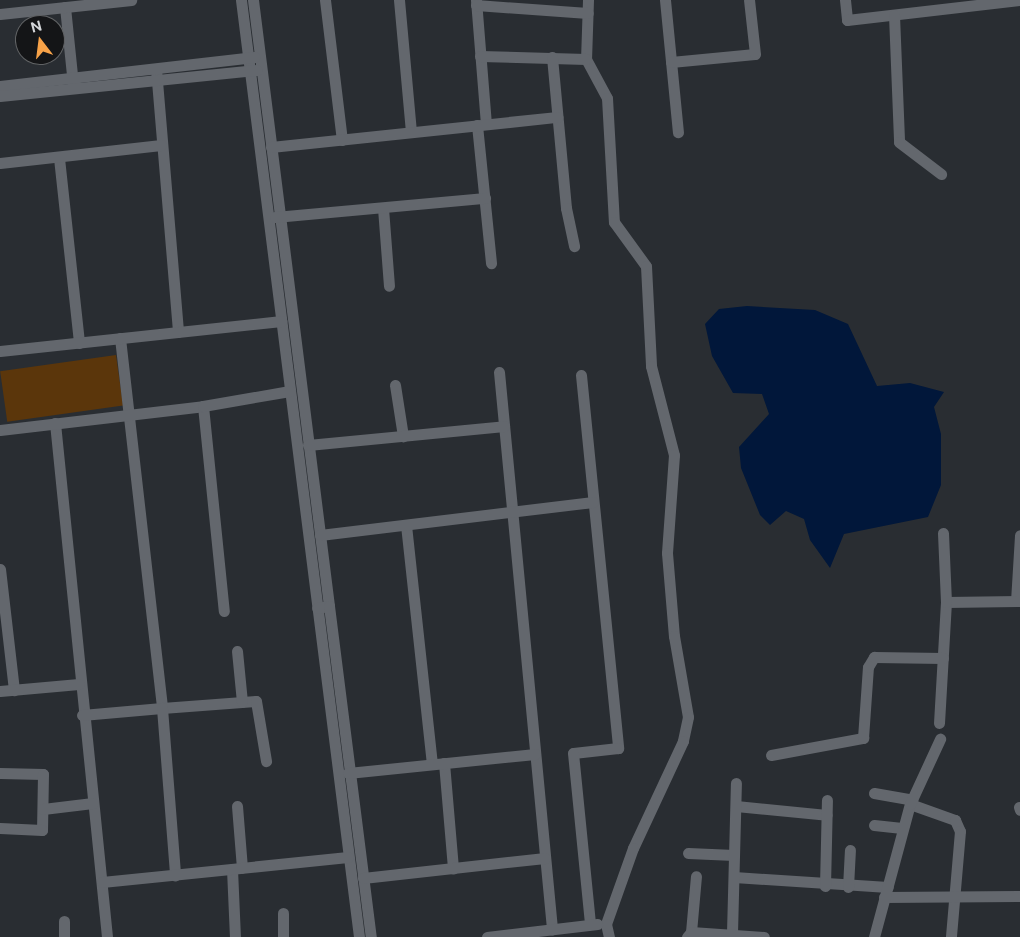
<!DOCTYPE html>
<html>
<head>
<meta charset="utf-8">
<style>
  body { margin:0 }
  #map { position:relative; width:1020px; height:937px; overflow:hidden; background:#292d32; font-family:"Public Sans",sans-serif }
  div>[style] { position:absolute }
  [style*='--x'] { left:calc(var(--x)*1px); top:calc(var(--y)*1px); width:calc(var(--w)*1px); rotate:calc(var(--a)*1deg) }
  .green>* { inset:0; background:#5b360b; transform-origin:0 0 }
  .water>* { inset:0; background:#01173a }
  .minor>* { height:11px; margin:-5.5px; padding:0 5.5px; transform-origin:5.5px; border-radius:5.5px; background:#63676d }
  span { translate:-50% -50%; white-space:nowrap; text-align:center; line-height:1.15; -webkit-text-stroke:5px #141517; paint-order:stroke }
  .north { position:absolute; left:15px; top:15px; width:50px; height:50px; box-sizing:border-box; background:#141517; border:1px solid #616365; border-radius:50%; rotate:345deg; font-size:14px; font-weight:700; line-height:20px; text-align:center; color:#d5d7da }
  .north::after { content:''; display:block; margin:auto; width:18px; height:22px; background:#f7a248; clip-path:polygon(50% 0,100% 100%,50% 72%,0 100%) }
</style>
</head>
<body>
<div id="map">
  <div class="green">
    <div style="left:116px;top:355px;width:51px;height:117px;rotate:82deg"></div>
  </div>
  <div class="water">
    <div style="clip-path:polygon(747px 306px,815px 310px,848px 324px,877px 386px,910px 383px,944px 392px,934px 407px,941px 434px,941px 485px,928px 517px,844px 534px,830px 568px,810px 540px,804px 519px,786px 511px,770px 525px,760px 515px,741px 468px,739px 447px,769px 414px,762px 394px,733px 393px,712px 356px,705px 324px,719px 309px)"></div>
  </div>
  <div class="minor">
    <div style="--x:241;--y:0;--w:944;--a:82.82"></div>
    <div style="--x:253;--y:0;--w:611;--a:82.85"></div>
    <div style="--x:329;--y:606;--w:12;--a:171"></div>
    <div style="--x:325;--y:0;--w:141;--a:83.1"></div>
    <div style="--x:399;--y:0;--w:132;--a:84.8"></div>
    <div style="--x:476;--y:0;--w:124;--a:85.4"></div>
    <div style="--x:588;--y:0;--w:59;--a:91.9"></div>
    <div style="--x:586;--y:59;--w:44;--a:61.7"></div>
    <div style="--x:607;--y:98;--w:124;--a:86.8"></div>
    <div style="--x:614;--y:222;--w:54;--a:54"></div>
    <div style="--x:646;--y:266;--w:100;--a:87.1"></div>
    <div style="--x:651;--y:366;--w:92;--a:75.5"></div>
    <div style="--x:674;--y:455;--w:98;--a:94.1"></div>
    <div style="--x:667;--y:553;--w:83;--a:85.2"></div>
    <div style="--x:674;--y:636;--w:82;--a:80.2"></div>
    <div style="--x:688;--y:717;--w:25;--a:102"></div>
    <div style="--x:683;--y:741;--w:118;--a:115"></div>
    <div style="--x:633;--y:848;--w:81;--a:109.6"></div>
    <div style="--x:606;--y:924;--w:13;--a:77"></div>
    <div style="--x:665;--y:0;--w:133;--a:84.4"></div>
    <div style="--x:845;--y:0;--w:20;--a:84"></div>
    <div style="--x:847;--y:20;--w:174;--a:-6.6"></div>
    <div style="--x:476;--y:5;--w:112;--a:4.1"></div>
    <div style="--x:65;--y:7;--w:78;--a:84.1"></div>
    <div style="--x:0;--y:14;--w:132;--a:-6.1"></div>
    <div style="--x:894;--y:15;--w:127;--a:87.7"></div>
    <div style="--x:899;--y:142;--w:53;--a:37.3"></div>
    <div style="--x:480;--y:56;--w:106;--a:1.6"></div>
    <div style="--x:552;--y:57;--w:152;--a:84.7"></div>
    <div style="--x:566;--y:208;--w:39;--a:78"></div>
    <div style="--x:671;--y:62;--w:84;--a:-5.4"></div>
    <div style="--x:755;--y:54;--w:54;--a:-96.3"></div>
    <div style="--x:156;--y:69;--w:264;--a:85.2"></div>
    <div style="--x:0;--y:86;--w:256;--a:-6.5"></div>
    <div style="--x:0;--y:96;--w:258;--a:-5.8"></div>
    <div style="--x:477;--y:125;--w:139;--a:84.2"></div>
    <div style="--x:271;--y:147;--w:288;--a:-6"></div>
    <div style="--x:59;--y:158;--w:186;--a:83.8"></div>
    <div style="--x:0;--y:163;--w:162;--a:-6.4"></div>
    <div style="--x:383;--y:208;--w:78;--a:85.6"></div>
    <div style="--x:275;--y:217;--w:211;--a:-5.2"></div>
    <div style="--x:120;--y:338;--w:372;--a:83.5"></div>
    <div style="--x:162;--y:708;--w:94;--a:-4.3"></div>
    <div style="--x:256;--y:701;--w:61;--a:80.5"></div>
    <div style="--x:0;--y:351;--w:283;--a:-6.1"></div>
    <div style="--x:499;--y:372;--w:560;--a:84.56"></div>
    <div style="--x:581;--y:375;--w:375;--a:84.3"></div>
    <div style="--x:618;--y:748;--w:45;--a:173.7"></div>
    <div style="--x:573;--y:753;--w:172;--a:84.3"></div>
    <div style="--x:395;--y:385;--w:52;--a:81.1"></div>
    <div style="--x:203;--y:406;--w:206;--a:84.2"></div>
    <div style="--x:55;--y:423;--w:517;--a:84.22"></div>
    <div style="--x:0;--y:430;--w:204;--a:-6.7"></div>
    <div style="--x:203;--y:406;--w:88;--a:-9.8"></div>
    <div style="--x:308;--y:445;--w:197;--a:-5.5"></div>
    <div style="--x:406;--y:525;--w:240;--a:83.8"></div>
    <div style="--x:320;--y:535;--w:275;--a:-6.9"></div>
    <div style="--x:0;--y:569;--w:122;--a:83.4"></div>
    <div style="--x:1016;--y:601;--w:66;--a:-86.5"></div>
    <div style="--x:946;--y:602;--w:74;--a:-0.8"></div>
    <div style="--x:329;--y:606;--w:334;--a:82.8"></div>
    <div style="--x:237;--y:651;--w:51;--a:84.4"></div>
    <div style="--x:0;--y:691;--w:79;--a:-5.1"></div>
    <div style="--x:82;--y:715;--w:80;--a:-5"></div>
    <div style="--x:162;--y:708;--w:168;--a:85.5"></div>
    <div style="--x:939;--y:723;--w:121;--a:-86.7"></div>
    <div style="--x:946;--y:602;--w:69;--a:-92.5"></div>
    <div style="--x:771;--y:755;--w:94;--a:-10.5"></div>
    <div style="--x:863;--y:738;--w:71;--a:-86"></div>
    <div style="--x:868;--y:667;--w:12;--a:-59"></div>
    <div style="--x:874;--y:657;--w:69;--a:0.8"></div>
    <div style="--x:444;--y:763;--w:106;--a:85.1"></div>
    <div style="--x:0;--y:773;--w:43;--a:1.3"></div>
    <div style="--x:43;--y:774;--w:56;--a:91"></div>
    <div style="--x:42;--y:830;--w:42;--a:-177.3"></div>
    <div style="--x:348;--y:773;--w:188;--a:-5.8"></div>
    <div style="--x:874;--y:793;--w:39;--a:10"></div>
    <div style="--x:910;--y:804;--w:48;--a:19.6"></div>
    <div style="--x:955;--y:820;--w:12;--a:66"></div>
    <div style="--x:960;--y:831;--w:106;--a:94.9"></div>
    <div style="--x:237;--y:806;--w:62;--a:85.4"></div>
    <div style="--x:736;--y:806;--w:91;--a:5.6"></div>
    <div style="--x:1019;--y:807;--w:3;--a:72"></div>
    <div style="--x:43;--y:809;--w:50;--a:-6.8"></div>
    <div style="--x:874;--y:825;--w:28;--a:6"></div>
    <div style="--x:688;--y:853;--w:46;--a:2.5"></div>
    <div style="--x:232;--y:869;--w:68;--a:87.5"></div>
    <div style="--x:734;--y:877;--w:154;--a:3.7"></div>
    <div style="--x:363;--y:878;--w:183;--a:-6.3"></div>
    <div style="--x:102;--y:882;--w:247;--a:-5.8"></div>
    <div style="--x:825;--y:886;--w:86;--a:-88.7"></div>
    <div style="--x:848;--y:887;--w:37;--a:-87"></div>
    <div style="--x:884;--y:897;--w:136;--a:-0.4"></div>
    <div style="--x:283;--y:913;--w:24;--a:90"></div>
    <div style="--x:691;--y:932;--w:56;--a:-84.9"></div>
    <div style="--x:732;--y:933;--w:150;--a:-88.5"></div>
    <div style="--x:64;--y:937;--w:16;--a:-90"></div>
    <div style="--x:487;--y:937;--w:111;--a:-6.7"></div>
    <div style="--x:687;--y:937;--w:6;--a:-51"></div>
    <div style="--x:691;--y:932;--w:73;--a:3.9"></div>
    <div style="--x:874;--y:937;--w:138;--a:-74.9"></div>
    <div style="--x:910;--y:804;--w:72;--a:-65.2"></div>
  </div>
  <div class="north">N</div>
</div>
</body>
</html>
